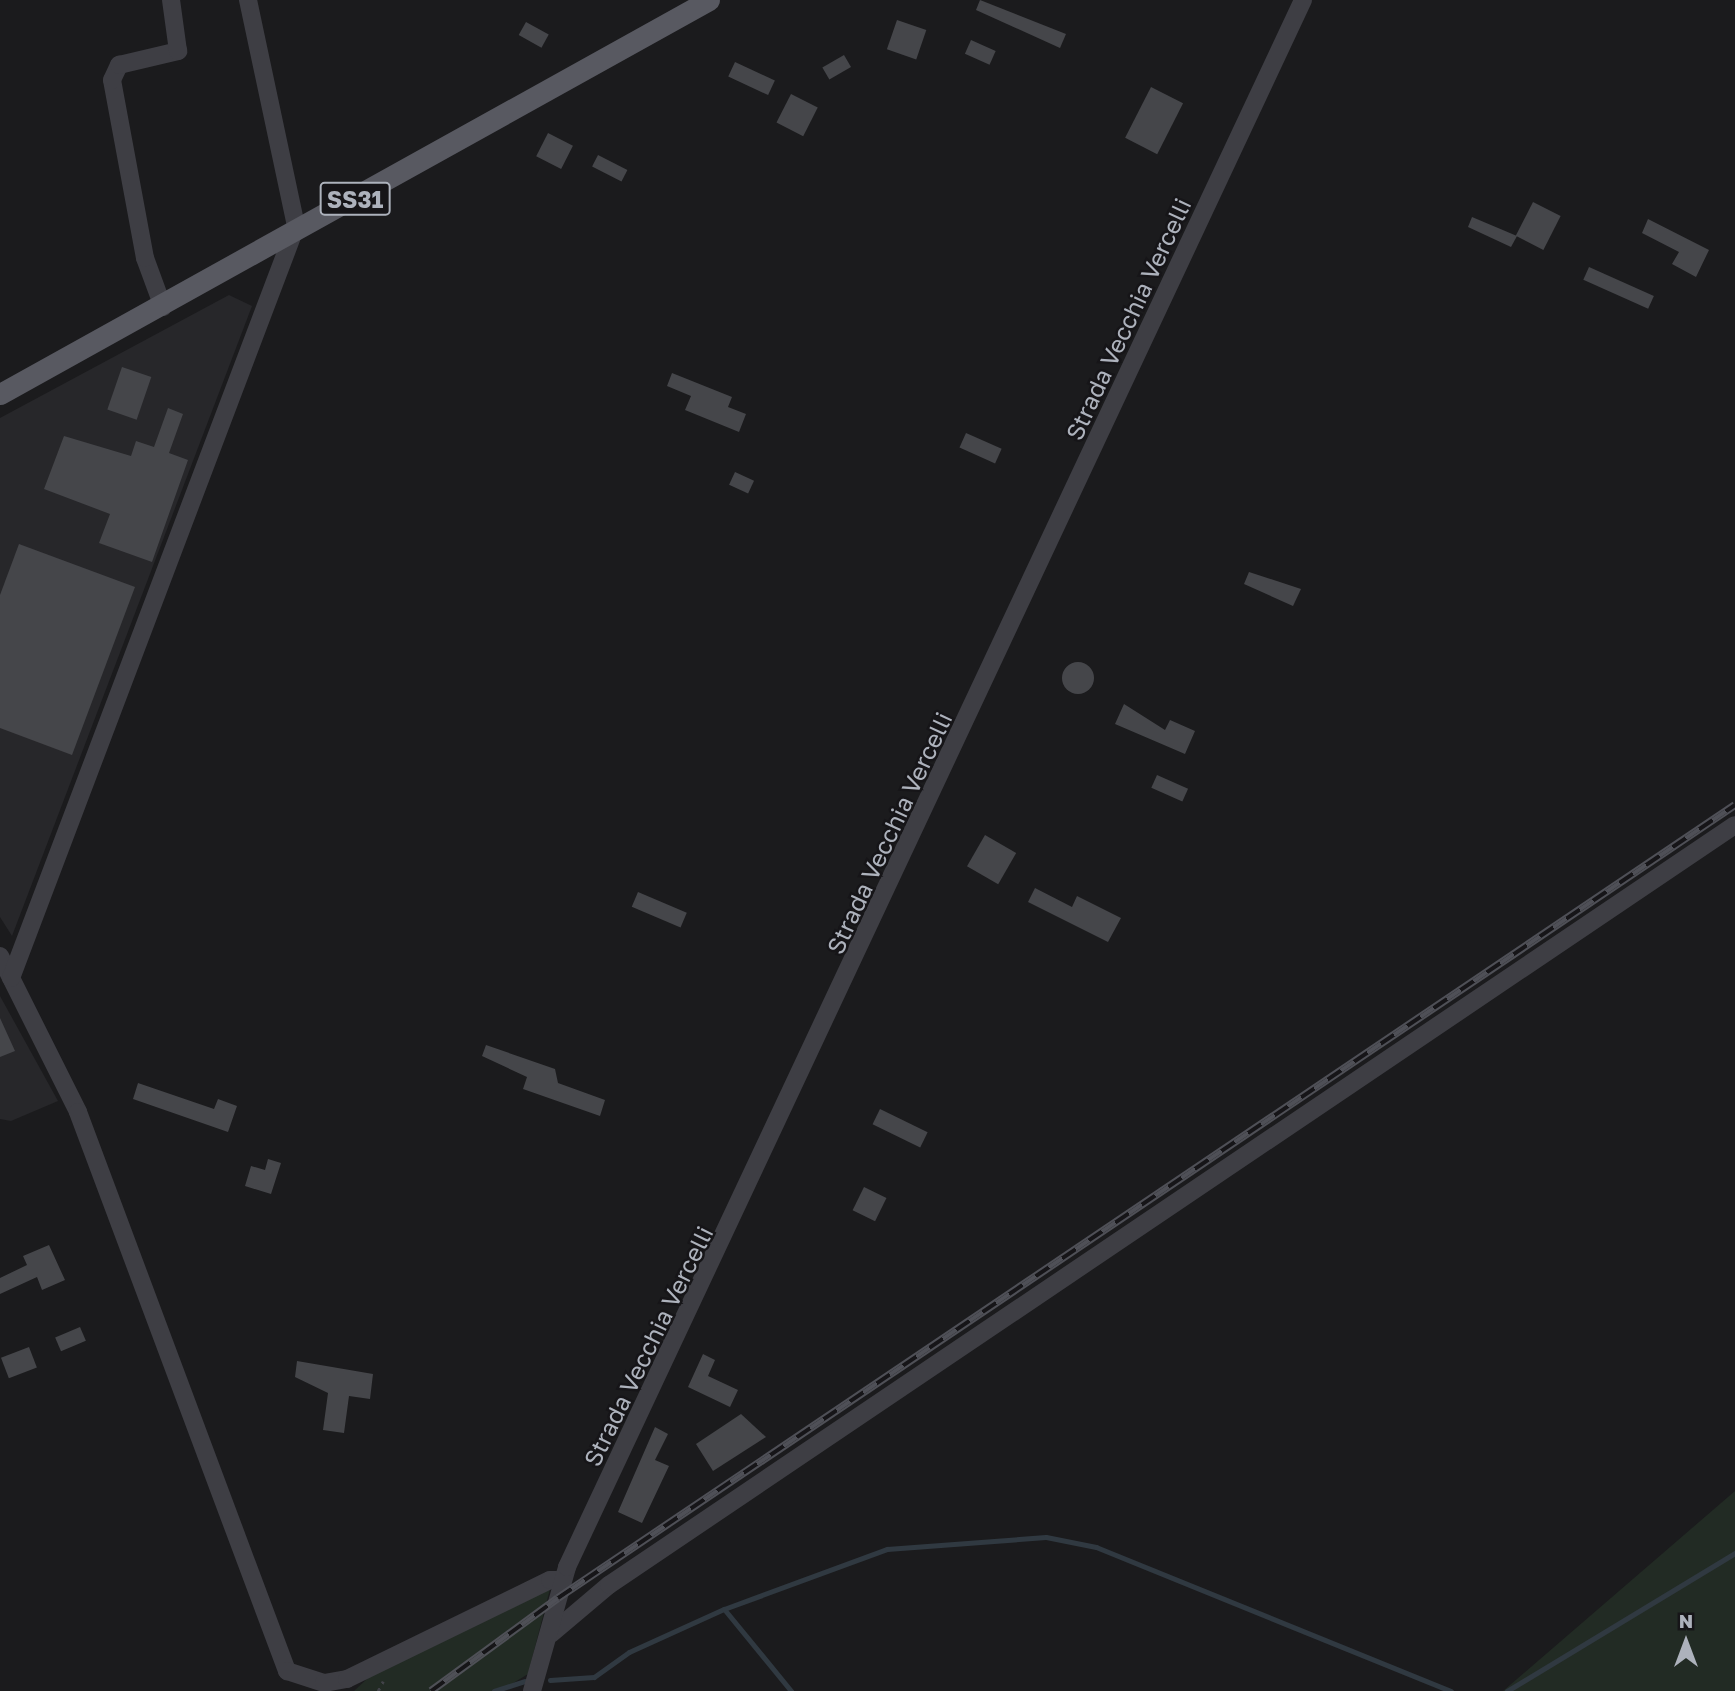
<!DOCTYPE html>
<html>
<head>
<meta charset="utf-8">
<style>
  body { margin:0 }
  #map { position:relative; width:1735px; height:1691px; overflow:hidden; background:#1b1b1d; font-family:"Golos Text",sans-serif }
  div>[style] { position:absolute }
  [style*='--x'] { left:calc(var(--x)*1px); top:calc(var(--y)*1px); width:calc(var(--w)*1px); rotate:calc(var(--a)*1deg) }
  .built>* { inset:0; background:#27272a }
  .green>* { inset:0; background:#222b24 }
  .stream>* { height:5px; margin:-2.5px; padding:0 2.5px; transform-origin:2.5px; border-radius:2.5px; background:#303941 }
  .building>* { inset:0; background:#45464a; transform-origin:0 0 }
  .round { border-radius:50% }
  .path>* { height:2.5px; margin-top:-1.25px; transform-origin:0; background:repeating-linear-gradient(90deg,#424349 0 3.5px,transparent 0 8.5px) }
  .minor>* { height:18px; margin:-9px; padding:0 9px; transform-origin:9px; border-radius:9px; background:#3e3e44 }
  .major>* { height:21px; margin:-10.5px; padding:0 10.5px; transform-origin:10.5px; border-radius:10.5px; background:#585961 }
  .rail>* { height:8px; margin-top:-4px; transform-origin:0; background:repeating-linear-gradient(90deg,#161518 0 16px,#4f5057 0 32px); box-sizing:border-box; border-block:2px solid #4f5057 }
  span { translate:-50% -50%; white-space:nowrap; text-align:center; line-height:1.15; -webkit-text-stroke:5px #161518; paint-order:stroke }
  .shield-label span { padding:2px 5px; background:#161518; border:2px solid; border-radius:5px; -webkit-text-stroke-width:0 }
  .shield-label { font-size:23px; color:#adb2bc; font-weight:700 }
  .street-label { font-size:24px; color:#adb2bc }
  .north { position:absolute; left:1651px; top:1607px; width:70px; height:70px; -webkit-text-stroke:5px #161518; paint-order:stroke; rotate:0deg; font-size:19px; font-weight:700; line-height:28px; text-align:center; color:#adb2bc }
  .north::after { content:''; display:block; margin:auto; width:24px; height:32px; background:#adb2bc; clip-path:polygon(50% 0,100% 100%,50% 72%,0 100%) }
</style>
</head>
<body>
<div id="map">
  <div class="built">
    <div style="clip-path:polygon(229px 295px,252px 306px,12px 936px,0 917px,0 418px)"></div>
    <div style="clip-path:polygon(0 996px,58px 1101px,11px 1121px,0 1119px)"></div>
  </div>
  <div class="green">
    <div style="clip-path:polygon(1735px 1491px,1735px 1691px,1503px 1691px)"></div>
    <div style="clip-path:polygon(551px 1585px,528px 1674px,500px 1691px,354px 1691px,400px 1648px)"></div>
  </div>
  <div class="stream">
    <div style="--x:724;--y:1609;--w:106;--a:50.7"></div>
    <div style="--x:550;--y:1680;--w:44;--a:-3.9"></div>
    <div style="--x:594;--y:1677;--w:43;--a:-35.5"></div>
    <div style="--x:629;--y:1652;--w:104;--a:-24.4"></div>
    <div style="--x:724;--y:1609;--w:174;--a:-20.2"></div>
    <div style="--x:887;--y:1549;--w:159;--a:-4.3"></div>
    <div style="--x:1046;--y:1537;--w:51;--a:11.3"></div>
    <div style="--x:1096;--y:1547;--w:383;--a:22.1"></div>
    <div style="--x:494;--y:1691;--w:32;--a:-18"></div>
    <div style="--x:1507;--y:1691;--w:267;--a:-31.2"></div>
  </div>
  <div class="building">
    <div style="clip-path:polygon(980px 0,1066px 34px,1060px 48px,976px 10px)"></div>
    <div style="left:897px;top:20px;width:31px;height:31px;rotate:19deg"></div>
    <div style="left:526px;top:22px;width:26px;height:15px;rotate:29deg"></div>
    <div style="left:971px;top:40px;width:27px;height:15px;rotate:24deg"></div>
    <div style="left:844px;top:55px;width:14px;height:25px;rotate:60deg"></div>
    <div style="left:735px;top:62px;width:44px;height:16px;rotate:25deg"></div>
    <div style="left:1151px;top:87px;width:36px;height:57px;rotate:27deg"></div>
    <div style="left:791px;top:94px;width:30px;height:32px;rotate:27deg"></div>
    <div style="left:548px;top:133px;width:28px;height:26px;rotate:27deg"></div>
    <div style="left:598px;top:155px;width:33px;height:13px;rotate:27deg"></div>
    <div style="left:1533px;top:202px;width:31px;height:38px;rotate:27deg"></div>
    <div style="clip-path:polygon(1472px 217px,1517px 236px,1511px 247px,1468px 227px)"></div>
    <div style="clip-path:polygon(1648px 219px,1709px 250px,1696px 277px,1672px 264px,1679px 252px,1642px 233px)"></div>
    <div style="left:1589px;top:267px;width:71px;height:14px;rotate:24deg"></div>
    <div style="left:122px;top:367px;width:31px;height:45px;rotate:19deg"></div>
    <div style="clip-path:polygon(672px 373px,732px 397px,728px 407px,746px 414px,739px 432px,685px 410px,691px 396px,667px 386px)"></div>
    <div style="clip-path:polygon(168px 408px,183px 414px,169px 453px,188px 460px,152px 562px,99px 543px,110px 514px,44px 489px,64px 436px,131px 456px,136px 441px,154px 447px)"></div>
    <div style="left:966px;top:433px;width:39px;height:16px;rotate:24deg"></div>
    <div style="left:735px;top:472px;width:21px;height:14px;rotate:25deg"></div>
    <div style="clip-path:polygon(19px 544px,135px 587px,72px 755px,0 728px,0 595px)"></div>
    <div style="clip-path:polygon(1249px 572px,1301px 589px,1293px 606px,1244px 584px)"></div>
    <div class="round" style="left:1062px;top:662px;width:32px;height:32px"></div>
    <div style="clip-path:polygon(1124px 704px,1165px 730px,1170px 720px,1195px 731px,1185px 754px,1115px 724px)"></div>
    <div style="left:1157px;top:775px;width:34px;height:14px;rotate:24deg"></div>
    <div style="left:985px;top:835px;width:36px;height:36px;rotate:30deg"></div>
    <div style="clip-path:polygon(1035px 888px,1072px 907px,1077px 896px,1121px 918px,1108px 942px,1028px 902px)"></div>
    <div style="left:638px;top:892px;width:53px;height:16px;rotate:23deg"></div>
    <div style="clip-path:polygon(0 1018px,15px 1051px,0 1057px)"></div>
    <div style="clip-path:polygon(486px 1045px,555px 1069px,558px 1083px,605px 1100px,600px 1116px,523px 1089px,527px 1077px,482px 1056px)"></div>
    <div style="clip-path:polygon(138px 1083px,214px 1109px,218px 1099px,237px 1106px,228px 1132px,133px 1099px)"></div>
    <div style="left:880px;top:1109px;width:53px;height:17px;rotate:26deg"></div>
    <div style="clip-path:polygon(268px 1159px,281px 1163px,271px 1194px,245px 1186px,251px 1166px,265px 1170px)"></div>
    <div style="left:864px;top:1187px;width:25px;height:26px;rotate:26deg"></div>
    <div style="clip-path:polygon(49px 1245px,65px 1280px,42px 1290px,37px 1277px,0 1294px,0 1278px,27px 1265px,23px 1256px)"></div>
    <div style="left:80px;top:1327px;width:15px;height:27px;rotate:67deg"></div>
    <div style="left:29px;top:1347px;width:22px;height:30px;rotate:69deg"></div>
    <div style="clip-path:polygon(703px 1354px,715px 1360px,708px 1376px,738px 1390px,730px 1407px,688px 1387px)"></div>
    <div style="clip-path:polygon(297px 1361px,373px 1374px,370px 1399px,349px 1396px,344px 1433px,323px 1430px,328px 1393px,295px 1377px)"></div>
    <div style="clip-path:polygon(741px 1414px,766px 1437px,713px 1471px,696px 1444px)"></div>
    <div style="clip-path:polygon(655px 1427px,668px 1434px,655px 1460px,669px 1466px,642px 1523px,618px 1512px)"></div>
  </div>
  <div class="path">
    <div style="--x:378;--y:1691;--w:11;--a:-63"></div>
  </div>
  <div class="minor">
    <div style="--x:248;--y:0;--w:236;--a:78"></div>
    <div style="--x:163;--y:307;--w:52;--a:-110.2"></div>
    <div style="--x:145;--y:258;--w:181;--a:-100.5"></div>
    <div style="--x:112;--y:80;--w:17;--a:-65"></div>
    <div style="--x:119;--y:65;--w:61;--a:-13.3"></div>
    <div style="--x:178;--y:51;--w:51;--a:-97.8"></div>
    <div style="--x:0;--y:956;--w:174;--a:63.4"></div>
    <div style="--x:78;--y:1112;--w:597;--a:69.5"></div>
    <div style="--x:287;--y:1671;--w:39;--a:18"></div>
    <div style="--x:324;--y:1683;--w:23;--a:-10"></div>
    <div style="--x:347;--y:1679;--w:226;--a:-26"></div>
    <div style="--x:550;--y:1580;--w:13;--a:0"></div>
    <div style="--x:11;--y:978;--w:796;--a:-69.24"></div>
    <div style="--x:551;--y:1634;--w:76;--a:-40.2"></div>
    <div style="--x:609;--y:1585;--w:1358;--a:-34.02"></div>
    <div style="--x:532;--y:1691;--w:129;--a:-74.2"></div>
    <div style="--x:567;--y:1567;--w:1731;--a:-64.84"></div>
  </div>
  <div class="major">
    <div style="--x:0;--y:394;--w:811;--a:-29.06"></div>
  </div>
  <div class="rail">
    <div style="--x:431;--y:1691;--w:157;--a:-36.2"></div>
    <div style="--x:558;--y:1598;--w:1419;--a:-33.97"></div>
  </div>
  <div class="shield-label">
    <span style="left:355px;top:199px">SS31</span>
  </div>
  <div class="street-label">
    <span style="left:1128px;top:319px;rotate:-65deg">Strada Vecchia Vercelli</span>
    <span style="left:889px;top:833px;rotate:-65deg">Strada Vecchia Vercelli</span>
    <span style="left:648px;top:1346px;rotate:-64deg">Strada Vecchia Vercelli</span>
  </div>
  <div class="north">N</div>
</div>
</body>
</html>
